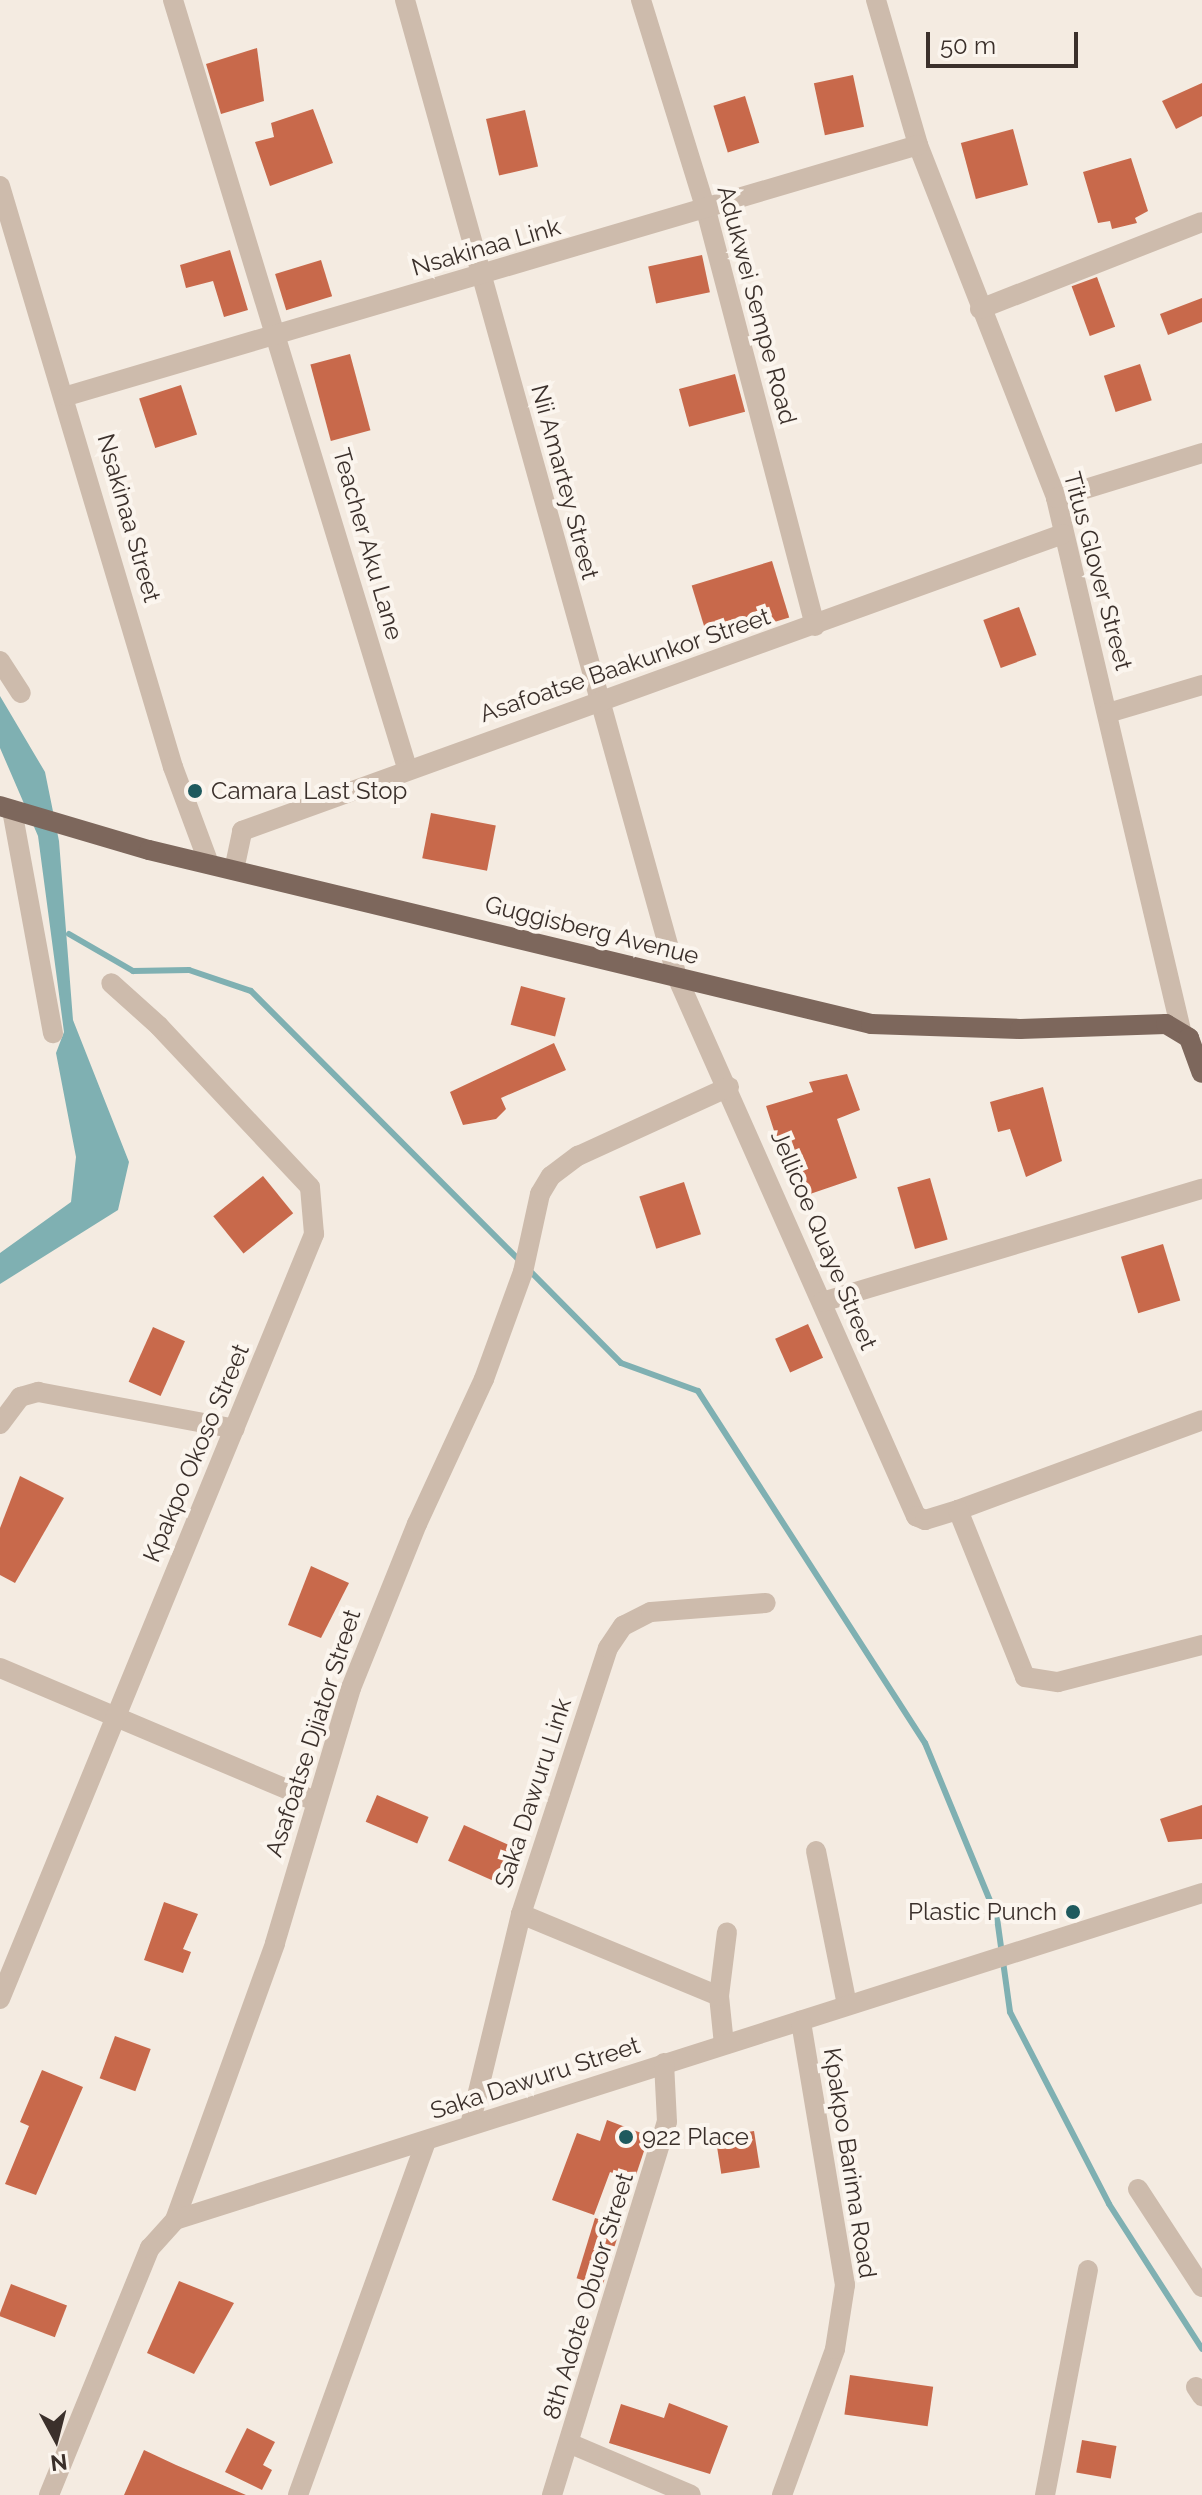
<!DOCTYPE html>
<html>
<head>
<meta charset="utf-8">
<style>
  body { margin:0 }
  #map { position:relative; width:1202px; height:2495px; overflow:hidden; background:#f4ebe1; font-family:Raleway,sans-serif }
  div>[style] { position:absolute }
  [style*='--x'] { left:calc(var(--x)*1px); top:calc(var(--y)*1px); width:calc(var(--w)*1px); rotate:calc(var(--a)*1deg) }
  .water>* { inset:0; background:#7fb0b2 }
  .stream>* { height:6px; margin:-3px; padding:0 3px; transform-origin:3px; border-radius:3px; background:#7fb0b2 }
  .building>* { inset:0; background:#c8694b; transform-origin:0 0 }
  .minor>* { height:20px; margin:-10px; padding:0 10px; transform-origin:10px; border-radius:10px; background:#cdbbac }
  .major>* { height:20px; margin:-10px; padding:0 10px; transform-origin:10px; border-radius:10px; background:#7d675c }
  .dots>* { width:22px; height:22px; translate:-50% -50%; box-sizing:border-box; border:4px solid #fbf5ee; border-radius:50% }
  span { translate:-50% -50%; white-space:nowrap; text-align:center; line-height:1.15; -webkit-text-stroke:8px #fbf5ee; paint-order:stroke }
  .street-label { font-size:24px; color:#3b302b }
  .poi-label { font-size:24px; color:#3b302b }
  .left { translate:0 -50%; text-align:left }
  .right { translate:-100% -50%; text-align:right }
  .north { position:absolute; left:16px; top:2399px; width:80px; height:80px; -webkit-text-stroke:6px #fbf5ee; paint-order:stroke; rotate:173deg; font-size:22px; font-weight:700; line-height:32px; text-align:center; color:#3b302b }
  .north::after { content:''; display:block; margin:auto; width:28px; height:36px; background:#3b302b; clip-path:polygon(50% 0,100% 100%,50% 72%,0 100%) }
  .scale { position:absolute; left:926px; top:32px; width:152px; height:36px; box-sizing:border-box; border:4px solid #3b302b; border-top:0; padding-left:10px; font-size:24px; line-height:28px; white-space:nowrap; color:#3b302b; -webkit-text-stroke:6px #fbf5ee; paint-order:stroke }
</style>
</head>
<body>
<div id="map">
  <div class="water">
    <div style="clip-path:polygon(0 696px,45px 772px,59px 841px,73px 1020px,129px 1162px,118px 1210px,0 1284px,0 1253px,71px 1202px,76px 1157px,56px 1053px,64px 1032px,38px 836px,0 748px)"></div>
  </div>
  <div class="stream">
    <div style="--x:69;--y:934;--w:74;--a:30"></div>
    <div style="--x:133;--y:971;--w:56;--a:-1"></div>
    <div style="--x:189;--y:970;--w:65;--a:18.7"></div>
    <div style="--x:251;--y:991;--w:381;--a:45.1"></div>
    <div style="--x:528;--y:1269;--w:132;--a:45.3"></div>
    <div style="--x:621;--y:1363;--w:82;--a:20"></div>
    <div style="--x:698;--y:1391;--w:419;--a:57.2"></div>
    <div style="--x:925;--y:1743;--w:189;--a:67.6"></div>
    <div style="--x:997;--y:1918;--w:95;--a:82.1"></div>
    <div style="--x:1010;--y:2012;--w:216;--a:62.7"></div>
    <div style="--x:1109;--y:2204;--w:172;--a:57.3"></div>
  </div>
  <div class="building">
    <div style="clip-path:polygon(257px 48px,264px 101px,221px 114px,206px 64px)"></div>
    <div style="left:853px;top:75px;width:53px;height:40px;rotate:78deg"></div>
    <div style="clip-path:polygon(1202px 83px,1202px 116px,1176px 129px,1162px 101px)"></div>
    <div style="left:745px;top:96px;width:49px;height:33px;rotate:73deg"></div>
    <div style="clip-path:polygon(313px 109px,333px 163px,270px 186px,255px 142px,274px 137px,271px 123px)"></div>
    <div style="left:525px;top:110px;width:58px;height:40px;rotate:77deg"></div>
    <div style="left:1013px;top:129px;width:58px;height:54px;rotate:75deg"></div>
    <div style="clip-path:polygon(1131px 158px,1148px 211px,1135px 218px,1137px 223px,1112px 229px,1110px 221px,1098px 223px,1083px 172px)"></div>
    <div style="clip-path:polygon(230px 250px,248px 310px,224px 317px,213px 281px,186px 288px,180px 265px)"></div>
    <div style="left:702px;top:255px;width:38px;height:55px;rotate:78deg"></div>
    <div style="left:321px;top:260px;width:38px;height:48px;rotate:73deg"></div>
    <div style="left:1097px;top:277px;width:53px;height:27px;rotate:70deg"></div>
    <div style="clip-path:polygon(1202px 298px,1202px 322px,1168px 335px,1160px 314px)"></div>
    <div style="left:350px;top:354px;width:79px;height:41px;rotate:75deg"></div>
    <div style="left:1140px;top:364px;width:38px;height:38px;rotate:72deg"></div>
    <div style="left:735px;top:374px;width:39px;height:58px;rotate:75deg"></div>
    <div style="left:181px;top:385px;width:52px;height:44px;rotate:72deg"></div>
    <div style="left:772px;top:561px;width:59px;height:84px;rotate:73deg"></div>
    <div style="left:1019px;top:607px;width:51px;height:38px;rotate:70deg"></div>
    <div style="left:431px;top:813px;width:66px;height:46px;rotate:11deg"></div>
    <div style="left:521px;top:986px;width:46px;height:40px;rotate:15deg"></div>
    <div style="clip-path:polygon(554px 1043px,566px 1070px,501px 1098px,506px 1109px,496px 1119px,463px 1125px,450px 1092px)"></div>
    <div style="clip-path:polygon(847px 1074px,860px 1110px,837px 1119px,857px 1178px,810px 1194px,790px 1136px,777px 1140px,766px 1106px,813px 1092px,809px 1082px)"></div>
    <div style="clip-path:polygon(1043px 1087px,1062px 1161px,1026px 1177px,1010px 1129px,998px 1132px,990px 1102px)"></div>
    <div style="left:263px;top:1176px;width:48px;height:64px;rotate:51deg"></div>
    <div style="left:930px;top:1178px;width:64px;height:34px;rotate:74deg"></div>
    <div style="left:684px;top:1182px;width:55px;height:47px;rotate:72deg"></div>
    <div style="left:1163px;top:1244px;width:59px;height:44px;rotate:73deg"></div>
    <div style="left:808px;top:1324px;width:37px;height:36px;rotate:66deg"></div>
    <div style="left:153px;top:1327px;width:35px;height:60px;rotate:24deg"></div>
    <div style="clip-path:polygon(20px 1476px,64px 1498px,15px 1583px,0 1575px,0 1528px)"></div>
    <div style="clip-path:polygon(311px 1566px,349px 1583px,321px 1638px,288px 1625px)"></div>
    <div style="left:377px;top:1795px;width:56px;height:29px;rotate:23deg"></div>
    <div style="clip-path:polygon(1202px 1805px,1202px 1839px,1168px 1842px,1160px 1819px)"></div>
    <div style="left:464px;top:1825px;width:58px;height:39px;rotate:24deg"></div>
    <div style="clip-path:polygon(164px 1902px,198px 1914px,183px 1949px,191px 1952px,183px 1973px,144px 1960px)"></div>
    <div style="left:115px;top:2036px;width:38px;height:45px;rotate:20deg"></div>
    <div style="clip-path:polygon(42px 2070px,83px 2087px,36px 2195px,5px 2184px,29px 2126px,20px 2122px)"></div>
    <div style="clip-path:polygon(607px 2120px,649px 2136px,634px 2181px,610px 2172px,594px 2215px,552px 2200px,577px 2133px,600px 2141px)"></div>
    <div style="left:754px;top:2131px;width:37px;height:39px;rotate:81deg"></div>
    <div style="left:595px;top:2218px;width:27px;height:63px;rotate:17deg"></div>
    <div style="clip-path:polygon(179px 2281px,234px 2303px,194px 2374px,147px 2353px)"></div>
    <div style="left:11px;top:2284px;width:60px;height:34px;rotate:21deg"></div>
    <div style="left:850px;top:2375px;width:84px;height:40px;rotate:8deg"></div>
    <div style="clip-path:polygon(669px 2403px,728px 2426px,710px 2474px,609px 2443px,621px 2404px,664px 2418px)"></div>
    <div style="clip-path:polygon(247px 2428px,275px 2442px,263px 2465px,272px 2470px,262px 2490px,225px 2472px)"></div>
    <div style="left:1082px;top:2440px;width:35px;height:33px;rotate:10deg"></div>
    <div style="clip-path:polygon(144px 2450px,176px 2465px,246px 2495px,124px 2495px)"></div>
  </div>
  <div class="minor">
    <div style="--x:173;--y:0;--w:803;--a:73.05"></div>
    <div style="--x:405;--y:0;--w:1014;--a:74.44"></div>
    <div style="--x:677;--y:977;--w:590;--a:66.09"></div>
    <div style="--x:916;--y:1516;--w:10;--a:24"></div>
    <div style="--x:925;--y:1520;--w:34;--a:-17"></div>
    <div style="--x:958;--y:1510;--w:260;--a:-20.2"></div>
    <div style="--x:641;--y:0;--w:220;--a:72.8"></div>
    <div style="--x:706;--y:210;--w:430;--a:75.3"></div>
    <div style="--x:876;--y:0;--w:151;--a:73.8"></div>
    <div style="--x:918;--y:145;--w:379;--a:68.6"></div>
    <div style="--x:1056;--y:498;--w:546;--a:76.78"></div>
    <div style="--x:0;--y:186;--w:606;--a:73.42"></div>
    <div style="--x:173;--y:767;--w:103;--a:69.6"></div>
    <div style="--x:980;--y:309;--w:238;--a:-21.4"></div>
    <div style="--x:67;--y:396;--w:887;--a:-16.43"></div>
    <div style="--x:1056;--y:498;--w:153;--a:-17.1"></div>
    <div style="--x:0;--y:661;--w:38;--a:57"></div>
    <div style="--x:1108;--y:713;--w:98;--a:-16.6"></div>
    <div style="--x:12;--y:810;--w:227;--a:79.6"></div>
    <div style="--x:234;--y:870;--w:40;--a:-78"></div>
    <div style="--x:242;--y:831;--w:873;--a:-19.89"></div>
    <div style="--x:822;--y:1302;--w:396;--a:-16.6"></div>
    <div style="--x:0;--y:1424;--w:34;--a:-53"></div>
    <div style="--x:20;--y:1397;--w:19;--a:-16"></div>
    <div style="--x:38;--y:1392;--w:200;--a:10.6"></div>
    <div style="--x:958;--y:1510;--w:180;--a:68.1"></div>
    <div style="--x:1025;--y:1677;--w:33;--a:9"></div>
    <div style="--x:1058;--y:1682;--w:149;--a:-14.4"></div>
    <div style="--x:0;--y:1668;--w:342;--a:22.9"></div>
    <div style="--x:816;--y:1851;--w:157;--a:78.6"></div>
    <div style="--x:521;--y:1914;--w:214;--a:22.5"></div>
    <div style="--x:719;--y:1996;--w:48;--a:84.1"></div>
    <div style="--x:719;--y:1996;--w:64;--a:-82.9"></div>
    <div style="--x:0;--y:1999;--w:827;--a:-67.68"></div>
    <div style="--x:314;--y:1234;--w:47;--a:-94.9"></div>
    <div style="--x:310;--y:1187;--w:221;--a:-133.2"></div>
    <div style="--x:159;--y:1026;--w:64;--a:-138.1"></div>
    <div style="--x:470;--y:2125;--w:217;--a:-76.4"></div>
    <div style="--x:521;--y:1914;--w:280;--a:-71.9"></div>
    <div style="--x:608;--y:1648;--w:27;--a:-56"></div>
    <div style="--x:623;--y:1626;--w:31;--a:-27"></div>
    <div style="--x:651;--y:1612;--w:115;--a:-4.5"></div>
    <div style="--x:1138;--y:2189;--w:117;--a:56.9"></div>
    <div style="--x:175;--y:2220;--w:294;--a:-70.1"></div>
    <div style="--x:275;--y:1943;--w:266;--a:-73.4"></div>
    <div style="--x:351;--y:1688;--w:177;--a:-68.1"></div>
    <div style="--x:417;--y:1524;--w:160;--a:-65.2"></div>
    <div style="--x:484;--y:1379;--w:114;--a:-70"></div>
    <div style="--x:523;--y:1272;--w:80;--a:-77.7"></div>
    <div style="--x:540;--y:1194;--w:21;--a:-59"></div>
    <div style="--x:551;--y:1176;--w:34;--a:-37"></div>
    <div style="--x:578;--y:1156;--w:166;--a:-24.6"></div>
    <div style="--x:1196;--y:2387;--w:11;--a:56"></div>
    <div style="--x:571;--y:2444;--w:130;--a:23"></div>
    <div style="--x:49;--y:2495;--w:267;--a:-67.8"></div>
    <div style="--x:150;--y:2248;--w:38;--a:-48"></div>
    <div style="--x:175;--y:2220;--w:1078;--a:-17.66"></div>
    <div style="--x:298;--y:2495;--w:376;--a:-70.1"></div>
    <div style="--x:552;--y:2495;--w:390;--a:-72.9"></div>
    <div style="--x:667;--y:2122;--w:59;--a:-92.9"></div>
    <div style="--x:782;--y:2495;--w:155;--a:-70"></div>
    <div style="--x:835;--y:2349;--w:65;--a:-81.1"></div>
    <div style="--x:845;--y:2285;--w:268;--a:-99.5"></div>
    <div style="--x:1045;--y:2495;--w:229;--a:-79.2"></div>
  </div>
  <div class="major">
    <div style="--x:0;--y:806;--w:155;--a:16.5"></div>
    <div style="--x:149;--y:850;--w:743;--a:13.55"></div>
    <div style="--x:871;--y:1024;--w:149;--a:1.9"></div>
    <div style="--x:1020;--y:1029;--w:146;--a:-2"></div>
    <div style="--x:1166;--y:1024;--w:27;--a:31"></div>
    <div style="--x:1189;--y:1038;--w:37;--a:70"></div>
  </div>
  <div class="dots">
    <div style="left:195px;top:791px;background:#1f5a5e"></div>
    <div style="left:1073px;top:1912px;background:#1f5a5e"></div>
    <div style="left:626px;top:2137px;background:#1f5a5e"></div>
  </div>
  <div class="street-label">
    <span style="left:486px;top:247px;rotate:-16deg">Nsakinaa Link</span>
    <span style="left:757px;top:305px;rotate:75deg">Adukwei Sempe Road</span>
    <span style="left:565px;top:482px;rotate:75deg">Nii Amartey Street</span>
    <span style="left:129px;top:518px;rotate:74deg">Nsakinaa Street</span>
    <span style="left:368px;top:544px;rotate:74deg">Teacher Aku Lane</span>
    <span style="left:1098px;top:571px;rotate:75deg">Titus Glover Street</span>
    <span style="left:625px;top:665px;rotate:-19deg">Asafoatse Baakunkor Street</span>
    <span style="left:592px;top:930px;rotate:14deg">Guggisberg Avenue</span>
    <span style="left:824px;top:1240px;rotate:67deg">Jellicoe Quaye Street</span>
    <span style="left:196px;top:1453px;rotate:-67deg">Kpakpo Okoso Street</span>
    <span style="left:313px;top:1733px;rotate:-72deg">Asafoatse Djiator Street</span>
    <span style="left:533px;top:1793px;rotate:-72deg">Saka Dawuru Link</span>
    <span style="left:535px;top:2078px;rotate:-18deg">Saka Dawuru Street</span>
    <span style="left:850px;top:2163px;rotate:81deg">Kpakpo Barima Road</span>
    <span style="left:588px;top:2296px;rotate:-73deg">8th Adote Obuor Street</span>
  </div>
  <div class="poi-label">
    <span class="left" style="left:211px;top:791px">Camara Last Stop</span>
    <span class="right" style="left:1057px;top:1912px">Plastic Punch</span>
    <span class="left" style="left:642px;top:2137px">922 Place</span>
  </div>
  <div class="north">N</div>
  <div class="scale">50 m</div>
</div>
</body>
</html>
